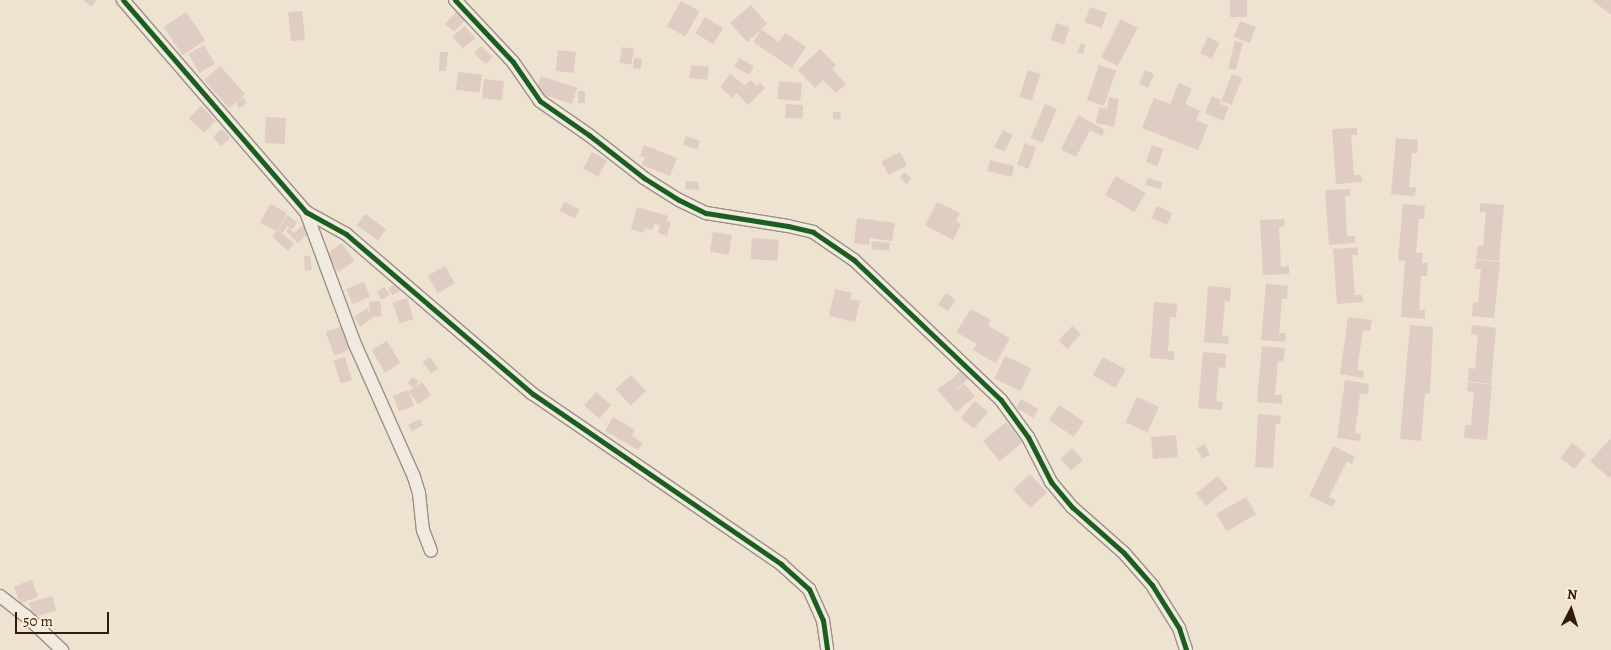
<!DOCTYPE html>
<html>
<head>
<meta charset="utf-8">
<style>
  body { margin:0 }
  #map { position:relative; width:1611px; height:650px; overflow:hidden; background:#eee2d1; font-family:Alegreya,serif }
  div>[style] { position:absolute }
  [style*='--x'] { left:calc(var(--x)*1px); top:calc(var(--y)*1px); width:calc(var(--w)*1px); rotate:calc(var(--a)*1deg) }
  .building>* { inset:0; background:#dfccc2; transform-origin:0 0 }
  .roads { filter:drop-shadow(1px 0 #9a9185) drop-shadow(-1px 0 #9a9185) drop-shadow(0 1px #9a9185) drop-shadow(0 -1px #9a9185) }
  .street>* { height:12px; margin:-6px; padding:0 6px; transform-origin:6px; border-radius:6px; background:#f1eae1 }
  .cycleway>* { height:5px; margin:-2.5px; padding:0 2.5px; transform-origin:2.5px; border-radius:2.5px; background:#1b5e20 }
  span { translate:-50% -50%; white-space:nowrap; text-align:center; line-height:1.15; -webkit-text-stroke:4px #fcedd9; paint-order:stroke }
  .north { position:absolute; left:1546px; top:585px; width:50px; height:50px; -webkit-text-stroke:4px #fcedd9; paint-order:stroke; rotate:5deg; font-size:14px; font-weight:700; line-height:20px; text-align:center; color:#311b0a }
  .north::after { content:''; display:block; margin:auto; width:18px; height:22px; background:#311b0a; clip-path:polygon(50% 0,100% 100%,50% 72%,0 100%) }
  .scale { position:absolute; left:15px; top:612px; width:94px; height:22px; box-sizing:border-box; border:2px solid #311b0a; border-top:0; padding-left:6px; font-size:15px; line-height:18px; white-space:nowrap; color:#311b0a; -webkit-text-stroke:4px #fcedd9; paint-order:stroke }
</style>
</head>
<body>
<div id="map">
  <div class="building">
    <div style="clip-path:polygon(83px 0,96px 0,92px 7px)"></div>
    <div style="left:1230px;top:0;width:17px;height:17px"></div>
    <div style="clip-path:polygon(1592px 0,1611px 0,1611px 15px)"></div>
    <div style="left:681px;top:1px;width:21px;height:29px;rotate:29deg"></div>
    <div style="clip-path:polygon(751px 5px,767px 24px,761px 29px,779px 42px,785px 33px,806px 47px,792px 68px,753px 42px,761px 30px,747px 42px,730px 23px)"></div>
    <div style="left:1090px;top:7px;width:18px;height:16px;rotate:19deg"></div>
    <div style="left:302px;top:11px;width:29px;height:14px;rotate:84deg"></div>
    <div style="left:186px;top:12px;width:34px;height:27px;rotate:56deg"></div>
    <div style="left:456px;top:12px;width:12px;height:16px;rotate:42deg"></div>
    <div style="left:705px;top:17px;width:21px;height:19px;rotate:31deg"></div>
    <div style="left:1121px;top:19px;width:19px;height:43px;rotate:28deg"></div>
    <div style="left:1240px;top:21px;width:17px;height:17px;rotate:21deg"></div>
    <div style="left:1056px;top:23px;width:14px;height:18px;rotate:17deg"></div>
    <div style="left:465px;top:26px;width:16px;height:16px;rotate:50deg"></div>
    <div style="left:1208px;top:37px;width:13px;height:18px;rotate:27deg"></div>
    <div style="left:1235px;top:41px;width:8px;height:28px;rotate:14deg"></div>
    <div style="clip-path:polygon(1081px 43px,1086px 45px,1083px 54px,1077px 52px)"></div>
    <div style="left:204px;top:45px;width:22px;height:18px;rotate:60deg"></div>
    <div style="left:481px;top:46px;width:16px;height:10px;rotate:43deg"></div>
    <div style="left:622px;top:47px;width:12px;height:16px;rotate:9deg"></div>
    <div style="clip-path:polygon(820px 49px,836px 65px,832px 69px,846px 84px,836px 93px,823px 80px,815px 88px,798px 70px)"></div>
    <div style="left:558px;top:50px;width:18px;height:21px;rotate:6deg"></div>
    <div style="clip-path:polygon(440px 52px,448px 52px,446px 71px,439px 71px)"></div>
    <div style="left:634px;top:58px;width:8px;height:10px;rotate:7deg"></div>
    <div style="left:739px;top:58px;width:17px;height:10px;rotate:28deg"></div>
    <div style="left:691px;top:65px;width:18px;height:13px;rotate:6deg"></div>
    <div style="left:1099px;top:65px;width:18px;height:37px;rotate:19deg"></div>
    <div style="clip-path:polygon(220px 66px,245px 94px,237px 101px,243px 97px,247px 103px,239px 108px,236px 102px,229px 108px,204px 80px)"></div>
    <div style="left:1028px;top:70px;width:13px;height:28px;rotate:18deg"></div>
    <div style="left:1145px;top:70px;width:10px;height:15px;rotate:24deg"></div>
    <div style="left:458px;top:72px;width:24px;height:18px;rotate:7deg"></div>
    <div style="clip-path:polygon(730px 74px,744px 85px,739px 90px,751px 80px,757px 86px,760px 83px,765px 88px,748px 105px,737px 93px,733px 98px,720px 87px)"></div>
    <div style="left:1232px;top:74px;width:11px;height:29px;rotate:22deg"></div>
    <div style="left:541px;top:76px;width:38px;height:17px;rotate:18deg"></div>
    <div style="left:484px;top:79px;width:20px;height:19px;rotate:6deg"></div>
    <div style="left:779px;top:81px;width:23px;height:18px;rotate:5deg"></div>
    <div style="clip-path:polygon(1179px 83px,1192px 89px,1185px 104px,1200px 111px,1196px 120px,1208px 125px,1198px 150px,1142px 128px,1154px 98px,1170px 104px)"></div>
    <div style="left:578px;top:91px;width:7px;height:12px"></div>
    <div style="clip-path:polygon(1212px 96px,1221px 100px,1220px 104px,1229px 107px,1223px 121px,1205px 113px)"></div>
    <div style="clip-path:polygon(1109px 97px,1119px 99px,1114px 127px,1096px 123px,1099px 107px,1107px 109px)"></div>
    <div style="left:786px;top:104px;width:17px;height:14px;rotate:3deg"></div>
    <div style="left:1045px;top:104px;width:13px;height:37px;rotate:23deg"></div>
    <div style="left:201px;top:106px;width:21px;height:17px;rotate:45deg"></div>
    <div style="clip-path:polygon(833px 112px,840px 112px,841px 119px,833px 120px)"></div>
    <div style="clip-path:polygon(1078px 115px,1105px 130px,1102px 136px,1090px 130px,1076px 157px,1061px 149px)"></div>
    <div style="left:266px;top:117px;width:20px;height:26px;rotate:3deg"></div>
    <div style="clip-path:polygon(1357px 128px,1357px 135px,1351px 135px,1354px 175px,1361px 175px,1362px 182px,1336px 184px,1332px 129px)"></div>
    <div style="left:222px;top:129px;width:12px;height:12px;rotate:48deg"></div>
    <div style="left:1003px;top:130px;width:11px;height:19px;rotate:27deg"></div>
    <div style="left:686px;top:136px;width:15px;height:9px;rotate:20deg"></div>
    <div style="clip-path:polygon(1396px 138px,1418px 140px,1417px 153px,1412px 153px,1409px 187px,1416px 187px,1415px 196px,1391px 194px)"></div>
    <div style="left:1025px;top:143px;width:12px;height:23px;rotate:20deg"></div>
    <div style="clip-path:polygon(644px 145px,677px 158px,670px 176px,642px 165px,645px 157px,640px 156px)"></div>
    <div style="left:1152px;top:145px;width:12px;height:18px;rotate:20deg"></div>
    <div style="left:592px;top:152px;width:17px;height:19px;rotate:28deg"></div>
    <div style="left:900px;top:152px;width:15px;height:21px;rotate:62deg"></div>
    <div style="left:990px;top:160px;width:25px;height:11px;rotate:14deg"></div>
    <div style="clip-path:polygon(904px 172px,911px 178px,907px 184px,900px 178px)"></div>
    <div style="left:1116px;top:176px;width:34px;height:22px;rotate:30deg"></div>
    <div style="left:1147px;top:178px;width:16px;height:7px;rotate:15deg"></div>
    <div style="left:686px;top:181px;width:13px;height:8px;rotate:4deg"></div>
    <div style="clip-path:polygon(1350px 189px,1350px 196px,1345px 196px,1347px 236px,1355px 236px,1355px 243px,1329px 245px,1325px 190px)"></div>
    <div style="left:564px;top:202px;width:17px;height:10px;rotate:25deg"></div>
    <div style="clip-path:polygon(937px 202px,960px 213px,956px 221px,961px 224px,953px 240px,925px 225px)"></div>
    <div style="clip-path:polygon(1480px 203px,1504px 205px,1499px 261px,1476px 259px,1478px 246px,1483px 246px,1486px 212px,1480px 212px)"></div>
    <div style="left:270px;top:204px;width:19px;height:21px;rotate:28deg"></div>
    <div style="clip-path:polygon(1403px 204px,1425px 206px,1424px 219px,1419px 219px,1416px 253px,1423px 253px,1422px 263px,1428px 263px,1427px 276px,1421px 276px,1419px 310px,1425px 310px,1425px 319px,1401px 317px,1405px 261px,1398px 260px)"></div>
    <div style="left:1157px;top:206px;width:17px;height:13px;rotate:25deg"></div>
    <div style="clip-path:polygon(637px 207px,668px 216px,667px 221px,671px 222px,667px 236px,658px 233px,660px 225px,654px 224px,652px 230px,645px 228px,644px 233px,631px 229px)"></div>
    <div style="left:365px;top:214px;width:26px;height:14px;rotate:36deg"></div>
    <div style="clip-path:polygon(287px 215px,297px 222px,293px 229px,287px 226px,283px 233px,278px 230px)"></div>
    <div style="clip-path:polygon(857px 218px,895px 223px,892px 241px,870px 238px,869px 245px,854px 243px)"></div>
    <div style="clip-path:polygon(1284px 219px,1285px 226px,1279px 227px,1281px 267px,1289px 266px,1289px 274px,1263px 275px,1260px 220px)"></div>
    <div style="clip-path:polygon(303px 225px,310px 232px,298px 243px,286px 231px,289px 228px,294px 233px)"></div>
    <div style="left:278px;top:230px;width:21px;height:9px;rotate:41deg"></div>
    <div style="left:713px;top:232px;width:19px;height:20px;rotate:9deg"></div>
    <div style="left:752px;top:238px;width:27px;height:21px;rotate:4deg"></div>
    <div style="left:872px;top:241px;width:18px;height:8px;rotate:6deg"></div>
    <div style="left:342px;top:243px;width:22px;height:19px;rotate:56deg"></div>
    <div style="clip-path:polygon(1358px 247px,1358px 255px,1352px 255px,1355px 295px,1362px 295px,1363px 302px,1337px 304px,1333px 249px)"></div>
    <div style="clip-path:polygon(304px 256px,310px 256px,312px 270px,305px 271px)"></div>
    <div style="clip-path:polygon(1476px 260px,1500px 262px,1494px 318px,1472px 316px,1473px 302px,1478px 303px,1481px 269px,1475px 269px)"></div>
    <div style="left:445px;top:266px;width:20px;height:20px;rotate:60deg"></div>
    <div style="left:364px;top:282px;width:16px;height:19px;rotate:68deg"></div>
    <div style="left:396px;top:284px;width:8px;height:9px;rotate:60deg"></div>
    <div style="clip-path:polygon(1266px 284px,1288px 286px,1287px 299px,1282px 299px,1279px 333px,1286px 333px,1285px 342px,1261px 340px)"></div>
    <div style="clip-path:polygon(1208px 286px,1231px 288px,1230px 302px,1225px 301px,1222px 335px,1229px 336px,1228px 344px,1204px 342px)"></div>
    <div style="clip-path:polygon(384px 287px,390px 294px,382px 300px,377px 292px)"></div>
    <div style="clip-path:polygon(835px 289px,852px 293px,850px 299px,860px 301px,855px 322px,829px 316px)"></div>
    <div style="left:946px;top:293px;width:12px;height:14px;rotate:35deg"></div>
    <div style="left:407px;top:298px;width:22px;height:15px;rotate:72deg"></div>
    <div style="clip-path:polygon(380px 301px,382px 316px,373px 317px,361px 327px,354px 317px,367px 308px,370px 313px,369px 302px)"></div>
    <div style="clip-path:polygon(1154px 302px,1177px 304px,1176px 317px,1170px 317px,1168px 351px,1174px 351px,1174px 360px,1150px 358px)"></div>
    <div style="clip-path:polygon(971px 309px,991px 320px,988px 326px,1010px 338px,996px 363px,973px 350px,977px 344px,956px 332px)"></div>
    <div style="clip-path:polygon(1348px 317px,1372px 320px,1370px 331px,1363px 330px,1357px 370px,1364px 371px,1363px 378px,1340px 374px)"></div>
    <div style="left:347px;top:324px;width:25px;height:23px;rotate:69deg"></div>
    <div style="clip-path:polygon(1410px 325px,1433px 327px,1430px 394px,1425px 393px,1421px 441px,1400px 439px)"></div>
    <div style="clip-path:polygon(1472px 325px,1496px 328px,1491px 384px,1468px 381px,1469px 368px,1475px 369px,1478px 335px,1471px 334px)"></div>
    <div style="left:1072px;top:326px;width:12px;height:20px;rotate:42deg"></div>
    <div style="left:387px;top:341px;width:26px;height:18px;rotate:59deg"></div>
    <div style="clip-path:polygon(1262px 346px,1285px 348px,1283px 362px,1278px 361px,1275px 395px,1282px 395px,1282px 404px,1257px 402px)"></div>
    <div style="clip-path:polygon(1203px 352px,1226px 354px,1225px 368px,1219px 367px,1216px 401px,1223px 402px,1222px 410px,1198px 408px)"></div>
    <div style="left:1005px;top:356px;width:29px;height:25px;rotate:25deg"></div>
    <div style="left:345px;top:357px;width:24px;height:12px;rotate:73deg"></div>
    <div style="left:430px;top:357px;width:14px;height:9px;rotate:54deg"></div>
    <div style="left:1103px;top:357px;width:26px;height:21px;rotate:29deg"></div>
    <div style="left:961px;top:370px;width:11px;height:15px;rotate:45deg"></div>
    <div style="left:631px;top:375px;width:22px;height:21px;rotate:47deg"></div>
    <div style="clip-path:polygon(412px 377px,419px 381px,414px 388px,408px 383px)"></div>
    <div style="clip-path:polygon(950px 380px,958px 390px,964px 384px,975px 396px,957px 412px,937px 390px)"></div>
    <div style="clip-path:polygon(1345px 380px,1369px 384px,1368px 394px,1360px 394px,1355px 433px,1361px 434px,1360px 441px,1337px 438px)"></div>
    <div style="left:422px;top:382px;width:16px;height:16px;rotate:55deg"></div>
    <div style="clip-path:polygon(1468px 382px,1492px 385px,1487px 440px,1464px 438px,1465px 425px,1471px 425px,1474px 392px,1467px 391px)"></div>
    <div style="left:408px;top:390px;width:17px;height:16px;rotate:69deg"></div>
    <div style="left:596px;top:392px;width:20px;height:18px;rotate:41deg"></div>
    <div style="left:1137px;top:397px;width:24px;height:28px;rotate:24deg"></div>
    <div style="left:1021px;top:399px;width:20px;height:10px;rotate:30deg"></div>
    <div style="left:975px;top:401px;width:17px;height:22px;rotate:40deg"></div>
    <div style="left:1059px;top:405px;width:30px;height:18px;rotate:34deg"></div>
    <div style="clip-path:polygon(1258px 414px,1281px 416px,1280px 424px,1276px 424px,1273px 468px,1255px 467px)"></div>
    <div style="clip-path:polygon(613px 417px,635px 430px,632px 436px,643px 443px,638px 450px,605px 431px)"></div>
    <div style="left:420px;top:419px;width:7px;height:13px;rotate:63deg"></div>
    <div style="left:1006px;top:422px;width:26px;height:30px;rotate:50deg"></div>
    <div style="left:1176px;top:435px;width:22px;height:25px;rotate:85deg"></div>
    <div style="clip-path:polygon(1611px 438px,1611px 476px,1609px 478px,1590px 461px)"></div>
    <div style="left:1572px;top:443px;width:18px;height:19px;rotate:38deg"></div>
    <div style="left:1204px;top:444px;width:12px;height:9px;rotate:59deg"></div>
    <div style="clip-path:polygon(1333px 446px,1355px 457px,1352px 464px,1347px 461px,1329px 497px,1336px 500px,1333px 507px,1309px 496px)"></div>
    <div style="left:1072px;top:448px;width:16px;height:16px;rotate:47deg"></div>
    <div style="left:1030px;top:474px;width:25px;height:23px;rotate:47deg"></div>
    <div style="left:1218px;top:476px;width:16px;height:28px;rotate:52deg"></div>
    <div style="left:1246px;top:497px;width:20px;height:34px;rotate:60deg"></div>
    <div style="left:32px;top:580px;width:18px;height:19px;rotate:71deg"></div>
    <div style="left:52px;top:596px;width:15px;height:24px;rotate:74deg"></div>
  </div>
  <div class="roads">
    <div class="street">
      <div style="--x:123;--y:0;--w:280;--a:49.2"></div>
      <div style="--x:306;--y:212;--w:46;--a:28.8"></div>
      <div style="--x:346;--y:234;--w:246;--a:40.6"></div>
      <div style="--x:533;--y:394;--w:301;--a:34.4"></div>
      <div style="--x:781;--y:564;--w:38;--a:42"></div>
      <div style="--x:809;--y:589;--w:34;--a:66"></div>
      <div style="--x:823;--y:620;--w:30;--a:82"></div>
      <div style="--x:455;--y:0;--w:85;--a:46.9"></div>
      <div style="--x:513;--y:62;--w:47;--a:55.3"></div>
      <div style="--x:540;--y:101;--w:60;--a:34.8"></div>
      <div style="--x:589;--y:135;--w:70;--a:38"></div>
      <div style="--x:644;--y:178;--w:41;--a:32.2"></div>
      <div style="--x:679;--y:200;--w:30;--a:26"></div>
      <div style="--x:706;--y:213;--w:83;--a:9"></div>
      <div style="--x:788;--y:226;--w:26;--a:13"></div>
      <div style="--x:813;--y:232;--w:50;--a:34.3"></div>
      <div style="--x:854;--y:260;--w:203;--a:43.6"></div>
      <div style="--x:1001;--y:400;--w:46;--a:53.9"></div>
      <div style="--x:1028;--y:437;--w:51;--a:62.9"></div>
      <div style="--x:1051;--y:482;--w:33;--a:50"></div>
      <div style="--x:1072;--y:507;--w:69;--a:41.5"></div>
      <div style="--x:1124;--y:553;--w:43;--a:48.8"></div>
      <div style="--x:1152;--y:585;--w:51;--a:57.9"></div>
      <div style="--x:1179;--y:628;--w:23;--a:72"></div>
      <div style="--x:306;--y:212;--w:139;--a:69.7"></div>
      <div style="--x:354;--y:342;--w:148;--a:66"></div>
      <div style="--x:414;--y:477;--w:17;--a:73"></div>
      <div style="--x:419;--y:493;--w:37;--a:84"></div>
      <div style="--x:423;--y:530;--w:22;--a:69"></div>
      <div style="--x:0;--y:596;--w:33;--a:38"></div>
      <div style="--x:26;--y:616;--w:50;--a:43.4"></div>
    </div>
  </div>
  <div class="cycleway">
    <div style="--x:123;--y:0;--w:280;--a:49.2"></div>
    <div style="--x:306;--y:212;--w:46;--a:28.8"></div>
    <div style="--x:346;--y:234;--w:246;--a:40.6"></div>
    <div style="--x:533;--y:394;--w:301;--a:34.4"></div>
    <div style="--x:781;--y:564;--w:38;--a:42"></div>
    <div style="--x:809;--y:589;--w:34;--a:66"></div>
    <div style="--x:823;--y:620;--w:30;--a:82"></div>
    <div style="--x:455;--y:0;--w:85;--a:46.9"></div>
    <div style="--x:513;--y:62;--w:47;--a:55.3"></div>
    <div style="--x:540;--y:101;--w:60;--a:34.8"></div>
    <div style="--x:589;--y:135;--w:70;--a:38"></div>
    <div style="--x:644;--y:178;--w:41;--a:32.2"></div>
    <div style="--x:679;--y:200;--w:30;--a:26"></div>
    <div style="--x:706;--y:213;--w:83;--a:9"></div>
    <div style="--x:788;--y:226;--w:26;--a:13"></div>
    <div style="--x:813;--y:232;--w:50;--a:34.3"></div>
    <div style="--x:854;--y:260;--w:203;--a:43.6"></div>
    <div style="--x:1001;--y:400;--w:46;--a:53.9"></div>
    <div style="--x:1028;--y:437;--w:51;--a:62.9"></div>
    <div style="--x:1051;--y:482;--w:33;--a:50"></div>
    <div style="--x:1072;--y:507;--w:69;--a:41.5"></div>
    <div style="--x:1124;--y:553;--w:43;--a:48.8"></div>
    <div style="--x:1152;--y:585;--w:51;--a:57.9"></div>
    <div style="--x:1179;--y:628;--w:23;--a:72"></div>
  </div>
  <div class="north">N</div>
  <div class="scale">50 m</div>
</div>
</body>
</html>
